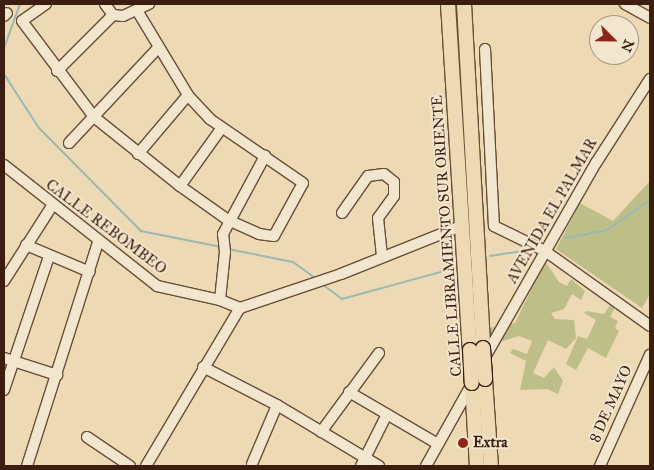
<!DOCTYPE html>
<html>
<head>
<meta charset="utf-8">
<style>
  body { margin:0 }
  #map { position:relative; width:654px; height:470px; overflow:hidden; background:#edd9b3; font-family:"IM FELL Great Primer",serif }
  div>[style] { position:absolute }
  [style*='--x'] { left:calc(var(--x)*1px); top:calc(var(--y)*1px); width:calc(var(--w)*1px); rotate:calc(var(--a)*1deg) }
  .green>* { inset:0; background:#bebe89 }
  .stream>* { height:2px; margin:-1px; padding:0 1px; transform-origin:1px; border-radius:1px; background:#9ab9b2 }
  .roads { filter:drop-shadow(1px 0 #684d39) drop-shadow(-1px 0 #684d39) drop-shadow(0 1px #684d39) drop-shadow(0 -1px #684d39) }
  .minor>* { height:10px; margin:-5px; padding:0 5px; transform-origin:5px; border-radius:5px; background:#f3e6ce }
  .major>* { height:14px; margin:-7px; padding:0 7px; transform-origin:7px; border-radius:7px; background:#edd9b3 }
  .bridges { filter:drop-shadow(1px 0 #3c1e10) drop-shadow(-1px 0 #3c1e10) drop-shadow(0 1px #3c1e10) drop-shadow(0 -1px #3c1e10) }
  .major-bridge>* { height:14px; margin:-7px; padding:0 7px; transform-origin:7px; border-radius:7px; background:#edd9b3 }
  .dots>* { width:14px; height:14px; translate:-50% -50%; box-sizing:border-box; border:2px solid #f3e6ce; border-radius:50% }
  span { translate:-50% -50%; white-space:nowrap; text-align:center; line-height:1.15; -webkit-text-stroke:4px #f3e6ce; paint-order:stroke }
  .street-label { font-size:15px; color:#3c1e10 }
  .poi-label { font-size:15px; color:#3c1e10; font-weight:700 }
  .left { translate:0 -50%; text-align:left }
  .frame { position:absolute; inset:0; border:5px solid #3c1e10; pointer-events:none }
  .north { position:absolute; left:589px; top:15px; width:50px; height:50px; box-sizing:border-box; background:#f3e6ce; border:1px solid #aa9682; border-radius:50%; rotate:113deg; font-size:14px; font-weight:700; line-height:20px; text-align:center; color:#3c1e10 }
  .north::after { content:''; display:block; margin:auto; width:18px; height:22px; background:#8f2418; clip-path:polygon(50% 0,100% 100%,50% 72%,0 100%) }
</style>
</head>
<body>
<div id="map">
  <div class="green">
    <div style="clip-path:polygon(650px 181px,650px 294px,642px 308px,556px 249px,580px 203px,613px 221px)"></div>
    <div style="clip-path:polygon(545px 261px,559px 282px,567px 286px,571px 279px,585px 291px,581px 300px,572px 294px,564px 309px,551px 313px,555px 319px,574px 320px,576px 338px,566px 349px,548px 340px,533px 373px,544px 378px,554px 367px,563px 381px,558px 394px,547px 389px,520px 390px,526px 361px,510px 353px,513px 349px,527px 354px,532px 341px,519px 336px,503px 341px,489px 338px,490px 328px,515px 323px)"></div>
    <div style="clip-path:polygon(610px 305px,615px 308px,610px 317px,618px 321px,615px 328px,619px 331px,606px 358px,588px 348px,576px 370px,566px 364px,578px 336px,587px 339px,596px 320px,584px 313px,586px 311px,604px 314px)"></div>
  </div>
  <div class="stream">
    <div style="--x:4;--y:48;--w:47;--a:-70"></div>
    <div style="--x:4;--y:74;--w:64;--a:57.1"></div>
    <div style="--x:39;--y:128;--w:145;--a:45.3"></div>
    <div style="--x:141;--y:231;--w:82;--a:11.3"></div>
    <div style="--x:566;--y:238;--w:42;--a:-11"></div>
    <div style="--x:607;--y:230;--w:52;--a:-34.9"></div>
    <div style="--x:228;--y:249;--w:66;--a:11.3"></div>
    <div style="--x:293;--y:262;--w:29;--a:36"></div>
    <div style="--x:490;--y:256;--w:36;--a:-9"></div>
    <div style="--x:322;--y:284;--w:25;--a:37"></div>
    <div style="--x:342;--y:299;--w:117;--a:-15.3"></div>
  </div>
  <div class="roads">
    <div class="minor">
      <div style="--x:46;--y:4;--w:29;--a:145"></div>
      <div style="--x:22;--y:21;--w:120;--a:53.1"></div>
      <div style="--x:94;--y:117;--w:110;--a:38.7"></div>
      <div style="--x:180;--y:186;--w:59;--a:35.3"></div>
      <div style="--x:228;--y:220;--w:34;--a:24"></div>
      <div style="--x:259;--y:234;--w:15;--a:8"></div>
      <div style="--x:274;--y:236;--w:60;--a:-61.3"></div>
      <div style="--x:303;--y:183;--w:113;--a:-145.5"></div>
      <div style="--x:210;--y:119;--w:33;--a:-133"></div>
      <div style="--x:188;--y:95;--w:97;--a:-121.1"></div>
      <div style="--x:105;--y:4;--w:14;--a:54"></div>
      <div style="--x:113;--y:15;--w:10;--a:6"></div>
      <div style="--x:123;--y:16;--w:29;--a:-25"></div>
      <div style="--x:625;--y:4;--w:29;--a:29"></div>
      <div style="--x:4;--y:16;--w:4;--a:-45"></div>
      <div style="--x:485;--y:49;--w:177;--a:87.1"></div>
      <div style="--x:494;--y:226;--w:57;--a:26.1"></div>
      <div style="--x:545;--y:251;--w:129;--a:35.5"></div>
      <div style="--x:57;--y:71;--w:79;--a:-45"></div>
      <div style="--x:69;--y:143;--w:130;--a:-46.9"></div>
      <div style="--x:138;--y:154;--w:77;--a:-49.7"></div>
      <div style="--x:4;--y:165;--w:195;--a:38.3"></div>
      <div style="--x:157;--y:286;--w:65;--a:12.5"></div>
      <div style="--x:220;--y:300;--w:22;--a:22"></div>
      <div style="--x:240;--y:308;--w:107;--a:-18.6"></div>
      <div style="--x:341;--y:274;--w:129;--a:-21.8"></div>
      <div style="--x:180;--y:186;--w:70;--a:-54.3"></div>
      <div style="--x:342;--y:213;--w:45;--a:-54.9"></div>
      <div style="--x:368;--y:176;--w:16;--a:-7"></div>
      <div style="--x:384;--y:174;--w:13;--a:39"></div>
      <div style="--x:394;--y:182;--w:14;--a:90"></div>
      <div style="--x:394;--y:196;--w:27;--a:126"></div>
      <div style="--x:378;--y:218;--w:38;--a:84"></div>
      <div style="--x:26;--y:245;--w:69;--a:22.9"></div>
      <div style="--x:4;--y:281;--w:89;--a:-57.4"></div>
      <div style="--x:220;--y:300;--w:48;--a:-84.1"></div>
      <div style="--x:225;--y:252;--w:18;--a:-96"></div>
      <div style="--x:223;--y:234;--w:89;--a:-61.7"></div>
      <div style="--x:4;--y:358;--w:56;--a:17.8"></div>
      <div style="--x:484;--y:359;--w:226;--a:-60.3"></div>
      <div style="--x:596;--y:163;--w:100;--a:-57.3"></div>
      <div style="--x:203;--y:367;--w:83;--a:27.2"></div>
      <div style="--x:277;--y:405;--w:119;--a:30.9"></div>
      <div style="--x:4;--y:390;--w:141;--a:-71.4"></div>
      <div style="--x:349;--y:392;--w:103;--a:30.3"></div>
      <div style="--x:321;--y:432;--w:98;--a:-53.7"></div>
      <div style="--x:87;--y:437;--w:52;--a:34"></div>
      <div style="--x:252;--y:464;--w:64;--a:-67"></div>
      <div style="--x:27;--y:466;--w:235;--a:-72.4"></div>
      <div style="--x:146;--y:466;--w:184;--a:-59.3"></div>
      <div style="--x:361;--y:466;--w:58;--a:-63.4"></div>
      <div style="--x:426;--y:466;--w:96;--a:-60.8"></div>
      <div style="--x:600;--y:466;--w:122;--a:-65.8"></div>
    </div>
    <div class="major">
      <div style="--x:448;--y:4;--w:347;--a:86.4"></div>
      <div style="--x:464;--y:4;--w:345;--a:86.8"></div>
      <div style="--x:485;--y:379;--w:87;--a:86.1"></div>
      <div style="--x:472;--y:383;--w:83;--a:86.6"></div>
    </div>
  </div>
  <div class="bridges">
    <div class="major-bridge">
      <div style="--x:483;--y:348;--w:31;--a:86"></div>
      <div style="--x:470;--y:350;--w:33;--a:87"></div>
    </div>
  </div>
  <div class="dots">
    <div style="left:463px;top:443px;background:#8f2418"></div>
  </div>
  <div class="street-label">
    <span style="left:552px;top:211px;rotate:-60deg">AVENIDA EL PALMAR</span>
    <span style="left:106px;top:227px;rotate:37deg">CALLE REBOMBEO</span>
    <span style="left:447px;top:236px;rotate:-94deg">CALLE LIBRAMIENTO SUR ORIENTE</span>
    <span style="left:611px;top:404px;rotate:-66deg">8 DE MAYO</span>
  </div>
  <div class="poi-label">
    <span class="left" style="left:473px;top:443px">Extra</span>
  </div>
  <div class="frame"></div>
  <div class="north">N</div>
</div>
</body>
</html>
